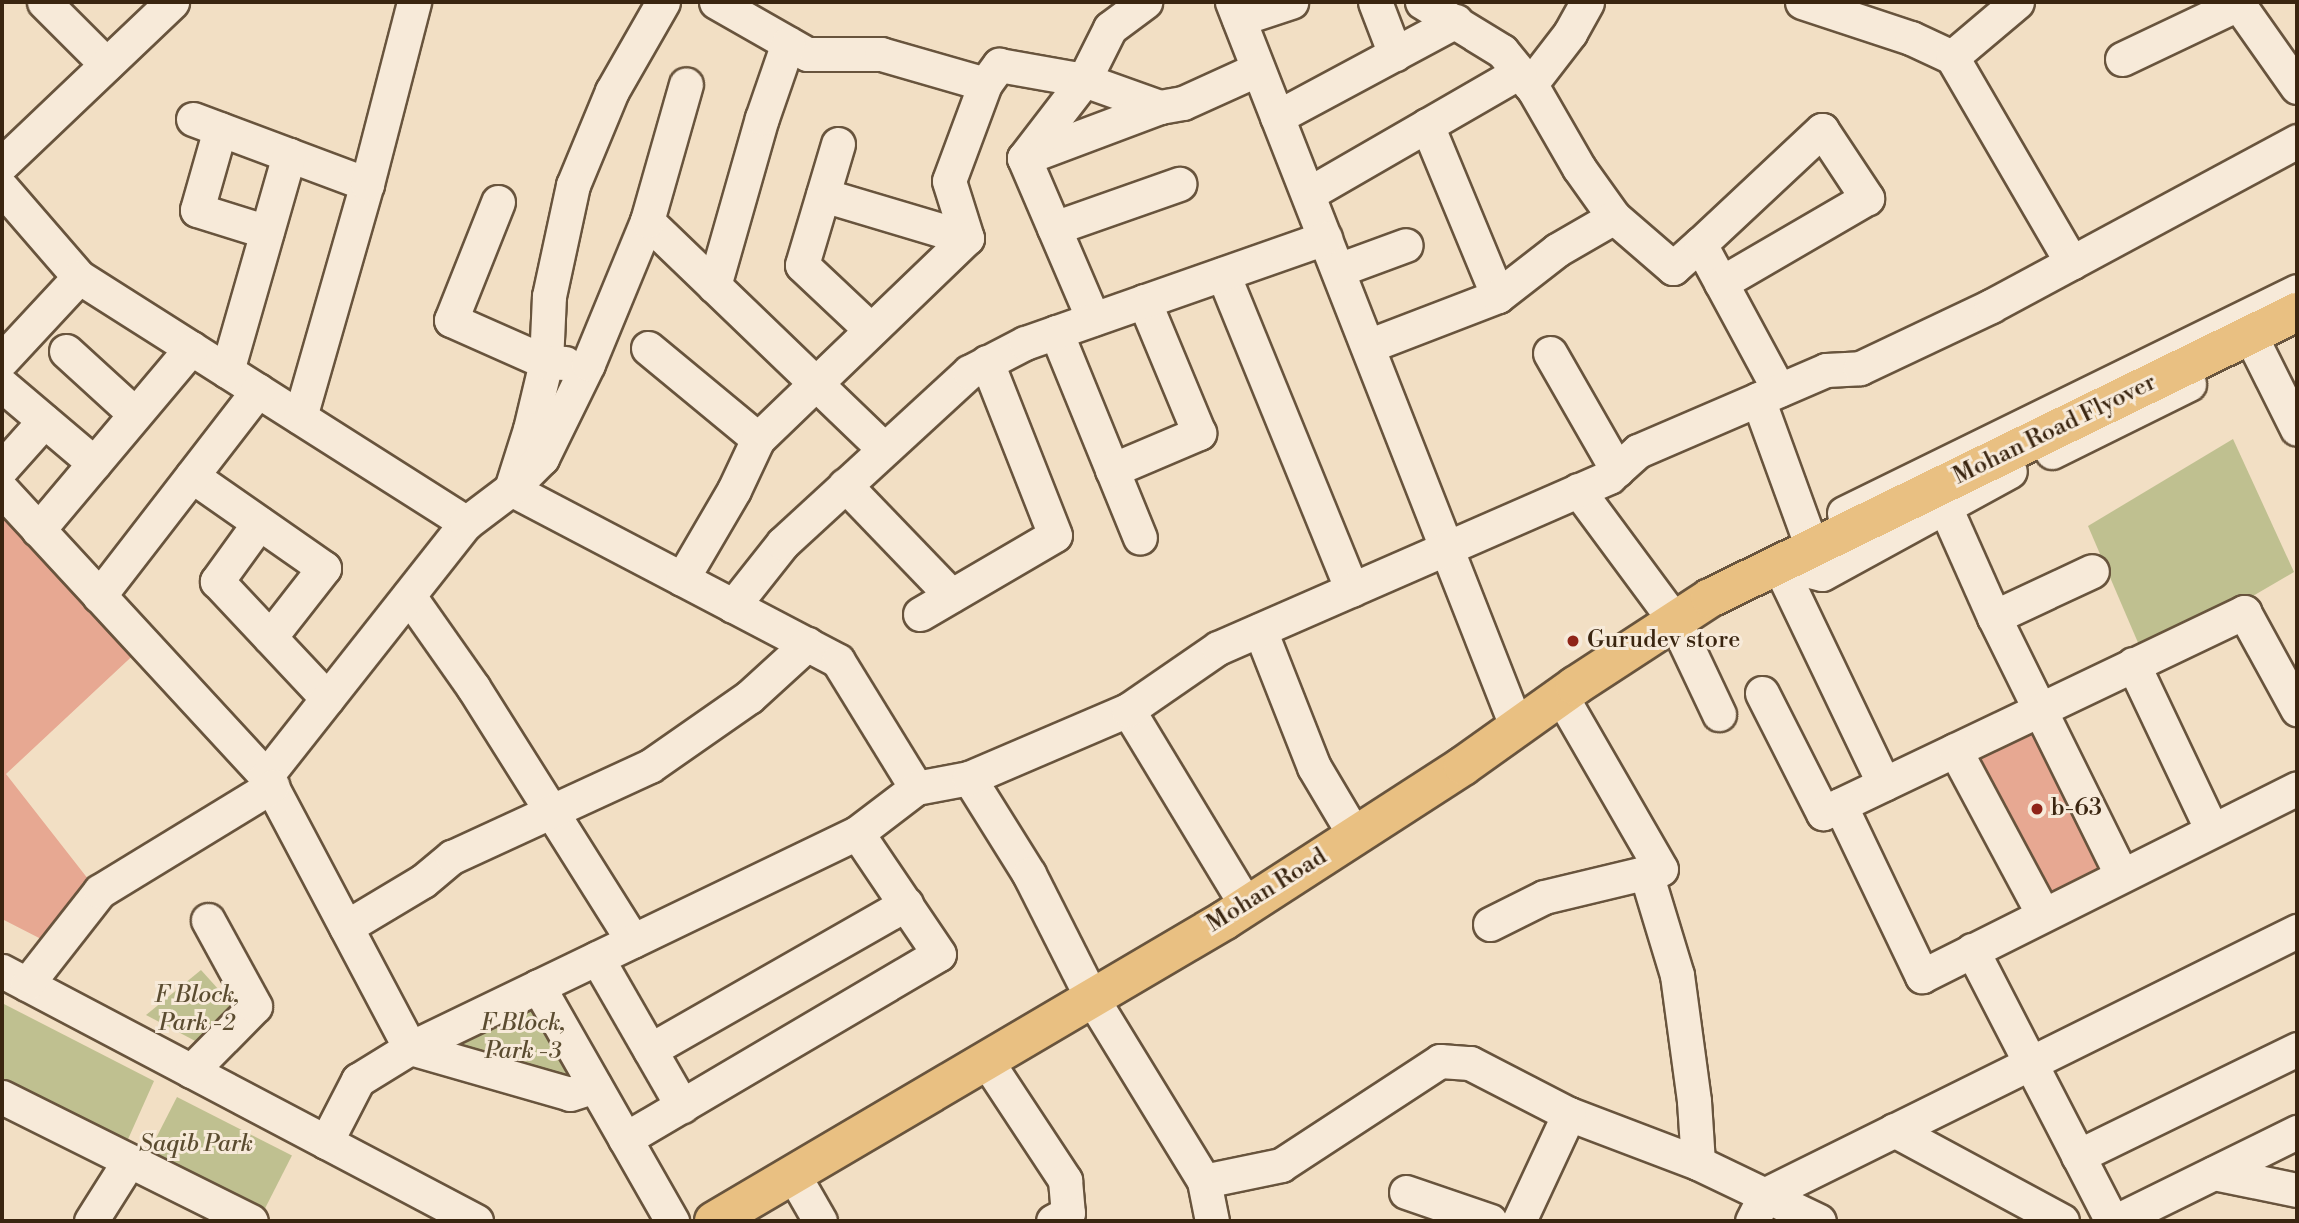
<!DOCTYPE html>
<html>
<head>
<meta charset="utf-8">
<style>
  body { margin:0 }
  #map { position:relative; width:2299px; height:1223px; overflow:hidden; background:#f2dfc4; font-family:"Libre Bodoni",serif }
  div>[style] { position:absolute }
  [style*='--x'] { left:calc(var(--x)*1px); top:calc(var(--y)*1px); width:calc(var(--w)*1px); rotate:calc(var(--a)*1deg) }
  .green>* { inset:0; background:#bfc090; transform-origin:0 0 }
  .building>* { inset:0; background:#e7a892 }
  .roads { filter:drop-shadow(2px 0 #68543d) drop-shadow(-2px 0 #68543d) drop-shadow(0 2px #68543d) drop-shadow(0 -2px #68543d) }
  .minor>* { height:33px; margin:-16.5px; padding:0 16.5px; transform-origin:16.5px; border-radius:16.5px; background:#f7ead9 }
  .major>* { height:38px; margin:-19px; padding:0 19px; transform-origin:19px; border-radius:19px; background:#e9c082 }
  .dots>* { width:19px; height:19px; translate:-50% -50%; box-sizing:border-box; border:4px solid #f7ead9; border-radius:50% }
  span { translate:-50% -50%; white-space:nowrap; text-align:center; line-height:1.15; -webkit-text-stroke:6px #f7ead9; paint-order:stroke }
  .street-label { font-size:24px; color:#3a2510 }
  .poi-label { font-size:24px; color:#3a2510 }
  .left { translate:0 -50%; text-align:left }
  .park-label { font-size:24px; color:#5b4c30; font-style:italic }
  .frame { position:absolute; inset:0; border:4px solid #3a2510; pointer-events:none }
</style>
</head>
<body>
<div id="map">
  <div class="green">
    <div style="clip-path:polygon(2233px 439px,2294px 572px,2145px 659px,2088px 526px)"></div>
    <div style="clip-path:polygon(201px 970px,238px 1011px,201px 1044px,146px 1015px)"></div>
    <div style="clip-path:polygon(535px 996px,582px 1081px,433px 1047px)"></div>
    <div style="clip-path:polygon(2px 1003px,154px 1081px,125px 1146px,2px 1085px)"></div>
    <div style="left:177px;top:1097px;width:129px;height:70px;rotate:27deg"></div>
  </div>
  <div class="building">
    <div style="clip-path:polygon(2px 505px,142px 647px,6px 774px,92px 884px,45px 941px,2px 919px)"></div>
    <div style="clip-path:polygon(2037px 718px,2110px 871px,2049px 911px,1961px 747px)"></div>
  </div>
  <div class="roads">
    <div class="minor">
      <div style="--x:44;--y:2;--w:88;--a:45"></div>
      <div style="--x:663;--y:2;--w:103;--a:119.8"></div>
      <div style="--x:612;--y:91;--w:102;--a:112.5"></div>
      <div style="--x:573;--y:185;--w:114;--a:102.2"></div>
      <div style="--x:549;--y:296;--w:66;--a:92.6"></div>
      <div style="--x:546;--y:362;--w:69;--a:103.4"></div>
      <div style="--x:530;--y:429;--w:63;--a:107.6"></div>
      <div style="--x:511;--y:489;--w:369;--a:27.7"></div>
      <div style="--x:838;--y:661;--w:149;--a:58.4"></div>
      <div style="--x:716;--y:2;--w:105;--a:29.7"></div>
      <div style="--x:807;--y:54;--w:74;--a:0"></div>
      <div style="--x:881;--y:54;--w:108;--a:16.1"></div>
      <div style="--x:985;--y:84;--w:103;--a:110.4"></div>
      <div style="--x:949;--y:181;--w:60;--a:72.5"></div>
      <div style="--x:1232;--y:2;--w:780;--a:68.57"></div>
      <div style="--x:1375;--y:2;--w:56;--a:69"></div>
      <div style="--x:1422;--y:2;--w:94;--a:31.5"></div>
      <div style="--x:1502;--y:51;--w:50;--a:50.6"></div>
      <div style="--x:1534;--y:90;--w:90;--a:60"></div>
      <div style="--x:1579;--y:168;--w:60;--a:54.5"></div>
      <div style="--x:1614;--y:217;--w:78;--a:40.8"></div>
      <div style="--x:1673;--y:268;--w:36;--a:-42"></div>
      <div style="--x:1700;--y:244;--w:166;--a:61.6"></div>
      <div style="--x:1802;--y:2;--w:115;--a:18.3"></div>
      <div style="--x:1911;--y:38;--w:45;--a:24.9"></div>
      <div style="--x:1952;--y:57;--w:238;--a:59.8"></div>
      <div style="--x:2237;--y:2;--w:104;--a:54.8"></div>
      <div style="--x:1239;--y:19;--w:55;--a:-18.1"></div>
      <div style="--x:1952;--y:57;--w:85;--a:-40.2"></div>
      <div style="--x:2122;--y:59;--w:128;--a:-25.4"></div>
      <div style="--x:985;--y:84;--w:24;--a:-54"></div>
      <div style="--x:999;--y:65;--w:86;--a:10"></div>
      <div style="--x:1084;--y:80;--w:81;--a:19.6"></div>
      <div style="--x:1530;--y:85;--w:66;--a:-52.4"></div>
      <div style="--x:1570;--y:33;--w:35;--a:-61"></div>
      <div style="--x:1277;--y:117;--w:203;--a:-28.2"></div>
      <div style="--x:193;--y:119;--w:186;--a:20.5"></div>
      <div style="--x:1427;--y:125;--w:185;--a:67.5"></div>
      <div style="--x:220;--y:129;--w:84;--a:105.9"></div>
      <div style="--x:197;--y:210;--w:73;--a:17.4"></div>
      <div style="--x:838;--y:144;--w:126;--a:106.6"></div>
      <div style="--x:802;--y:265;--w:93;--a:43.3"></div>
      <div style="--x:1024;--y:158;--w:145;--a:-20.6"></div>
      <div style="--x:1160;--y:107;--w:23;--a:-10"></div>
      <div style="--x:1183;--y:103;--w:82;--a:-24.4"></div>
      <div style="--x:1024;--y:158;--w:98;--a:-52.4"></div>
      <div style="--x:1084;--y:80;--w:58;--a:-63.4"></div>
      <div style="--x:1110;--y:28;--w:44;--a:-36.6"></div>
      <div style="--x:1024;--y:158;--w:175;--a:66.8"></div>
      <div style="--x:2;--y:164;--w:235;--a:-43.6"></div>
      <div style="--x:2;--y:188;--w:118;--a:49.1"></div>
      <div style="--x:79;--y:277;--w:459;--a:32.4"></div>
      <div style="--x:1308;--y:194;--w:244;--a:-30"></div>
      <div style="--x:823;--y:195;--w:150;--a:16.6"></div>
      <div style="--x:498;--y:202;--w:127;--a:111.7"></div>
      <div style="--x:451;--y:320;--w:104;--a:23.9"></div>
      <div style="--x:546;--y:362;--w:19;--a:3"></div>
      <div style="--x:647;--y:221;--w:329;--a:43.9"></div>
      <div style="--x:1054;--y:228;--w:133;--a:-19.4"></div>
      <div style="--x:1700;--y:244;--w:167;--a:-43.1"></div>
      <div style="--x:1822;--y:130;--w:82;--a:56.5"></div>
      <div style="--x:1867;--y:198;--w:169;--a:149.8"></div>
      <div style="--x:1338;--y:270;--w:72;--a:-20.2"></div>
      <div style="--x:1223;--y:274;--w:341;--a:67.8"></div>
      <div style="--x:714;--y:286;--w:175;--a:-74.1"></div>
      <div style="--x:762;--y:118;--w:79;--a:-70.9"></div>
      <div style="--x:1056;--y:332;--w:222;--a:67.8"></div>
      <div style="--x:1368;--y:346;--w:139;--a:-21"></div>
      <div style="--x:1498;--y:296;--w:75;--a:-37.9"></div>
      <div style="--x:1557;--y:250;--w:66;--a:-30.1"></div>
      <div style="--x:648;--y:348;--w:143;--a:39.6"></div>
      <div style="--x:758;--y:439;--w:290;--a:-43.9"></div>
      <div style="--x:2257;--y:349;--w:89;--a:63.4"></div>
      <div style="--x:66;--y:351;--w:93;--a:42.4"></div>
      <div style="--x:1550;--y:353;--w:135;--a:60.2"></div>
      <div style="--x:2;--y:360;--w:113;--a:-47.1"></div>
      <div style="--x:227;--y:371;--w:225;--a:-74"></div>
      <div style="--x:2;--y:385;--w:121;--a:40.3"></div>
      <div style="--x:1758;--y:399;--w:158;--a:70"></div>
      <div style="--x:300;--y:417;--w:242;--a:-74"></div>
      <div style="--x:367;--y:184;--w:188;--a:-75.5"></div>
      <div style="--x:2052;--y:452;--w:153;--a:-26.4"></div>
      <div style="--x:2;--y:468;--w:63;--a:-48.2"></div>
      <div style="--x:1112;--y:470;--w:95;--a:-23"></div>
      <div style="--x:1199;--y:433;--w:143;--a:-112.6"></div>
      <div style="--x:192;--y:476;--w:161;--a:34.9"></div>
      <div style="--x:324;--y:568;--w:88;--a:128"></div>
      <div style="--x:845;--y:485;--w:153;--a:46.1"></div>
      <div style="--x:2;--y:490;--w:389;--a:47.3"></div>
      <div style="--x:266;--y:776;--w:308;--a:62.1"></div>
      <div style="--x:410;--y:1048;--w:166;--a:16"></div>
      <div style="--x:570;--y:1094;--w:26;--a:-18"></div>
      <div style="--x:1578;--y:490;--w:163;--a:53.5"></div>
      <div style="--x:1675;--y:621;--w:103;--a:64.7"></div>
      <div style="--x:1945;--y:507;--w:120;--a:66"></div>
      <div style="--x:1994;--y:617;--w:287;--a:63.7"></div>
      <div style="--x:1844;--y:513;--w:504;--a:-26.11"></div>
      <div style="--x:259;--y:523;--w:72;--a:125.9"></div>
      <div style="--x:217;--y:581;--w:161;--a:46.8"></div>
      <div style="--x:38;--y:530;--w:238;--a:-49.9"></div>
      <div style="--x:1778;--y:563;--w:45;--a:14"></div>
      <div style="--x:1822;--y:574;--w:214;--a:-28.7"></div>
      <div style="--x:1778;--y:563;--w:245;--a:64.4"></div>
      <div style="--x:682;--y:579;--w:103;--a:-59.7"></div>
      <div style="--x:734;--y:490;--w:56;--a:-64.8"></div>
      <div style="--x:99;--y:596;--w:260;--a:-52.3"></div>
      <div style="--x:409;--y:596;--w:111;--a:54.9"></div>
      <div style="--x:473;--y:687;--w:300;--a:57.8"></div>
      <div style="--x:733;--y:606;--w:80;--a:-51.6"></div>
      <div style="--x:783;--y:543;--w:253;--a:-42.6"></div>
      <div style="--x:969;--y:372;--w:63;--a:-27.4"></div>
      <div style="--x:1025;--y:343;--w:318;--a:-19.3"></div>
      <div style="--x:920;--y:614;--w:156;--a:-30.3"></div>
      <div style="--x:1055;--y:535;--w:186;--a:-111.5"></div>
      <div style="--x:1994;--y:617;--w:108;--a:-25.1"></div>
      <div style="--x:1260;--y:630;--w:147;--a:68.5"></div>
      <div style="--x:1314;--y:767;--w:80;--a:59.3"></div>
      <div style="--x:2133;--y:664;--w:184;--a:64.6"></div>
      <div style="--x:1762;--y:693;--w:135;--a:63.1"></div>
      <div style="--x:1823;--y:813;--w:467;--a:-25.5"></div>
      <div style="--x:2244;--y:612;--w:111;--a:61.3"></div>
      <div style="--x:1128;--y:710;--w:228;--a:58.8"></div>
      <div style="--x:1955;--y:750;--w:186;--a:61.8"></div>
      <div style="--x:266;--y:776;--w:323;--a:-51.7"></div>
      <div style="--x:466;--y:523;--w:56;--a:-37.1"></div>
      <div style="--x:511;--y:489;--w:44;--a:-45"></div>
      <div style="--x:542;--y:458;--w:105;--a:-63.9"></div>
      <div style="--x:588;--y:364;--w:155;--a:-67.6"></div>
      <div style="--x:647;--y:221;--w:142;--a:-74.1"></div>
      <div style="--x:969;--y:778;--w:113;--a:58"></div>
      <div style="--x:1029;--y:874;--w:139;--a:63.1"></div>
      <div style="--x:1092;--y:998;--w:215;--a:58.5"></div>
      <div style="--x:1204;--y:1181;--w:79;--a:-11.7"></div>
      <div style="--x:1281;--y:1165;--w:190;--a:-33.2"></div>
      <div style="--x:1440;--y:1061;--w:30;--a:4"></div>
      <div style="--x:1470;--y:1063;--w:111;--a:27.3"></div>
      <div style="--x:1569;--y:1114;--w:138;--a:20.8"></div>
      <div style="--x:1698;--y:1163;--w:134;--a:25.6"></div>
      <div style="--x:1840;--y:805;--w:190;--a:64.4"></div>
      <div style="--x:1922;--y:976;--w:419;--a:-26.6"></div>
      <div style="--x:1646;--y:873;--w:107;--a:73.1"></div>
      <div style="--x:1677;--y:975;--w:127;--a:82.3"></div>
      <div style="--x:1694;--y:1101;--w:62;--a:86.3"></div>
      <div style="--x:1490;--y:924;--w:60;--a:-26.6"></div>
      <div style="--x:1544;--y:897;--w:120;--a:-13.5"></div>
      <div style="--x:1661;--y:869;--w:200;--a:-120"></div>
      <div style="--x:346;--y:927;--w:90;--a:-30.9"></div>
      <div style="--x:423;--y:881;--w:38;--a:-40"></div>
      <div style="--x:452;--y:857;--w:218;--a:-24.7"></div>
      <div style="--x:650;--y:766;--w:121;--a:-34.9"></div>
      <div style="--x:749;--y:697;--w:79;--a:-42.4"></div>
      <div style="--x:1972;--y:950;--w:305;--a:62.7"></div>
      <div style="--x:597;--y:958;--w:171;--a:60.1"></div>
      <div style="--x:2;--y:971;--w:536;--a:27.81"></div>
      <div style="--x:27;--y:984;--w:118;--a:-51.9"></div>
      <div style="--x:100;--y:891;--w:202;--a:-31.4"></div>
      <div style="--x:538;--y:986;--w:271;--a:60.3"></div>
      <div style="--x:650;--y:1050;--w:295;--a:-29.7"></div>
      <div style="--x:986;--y:1060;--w:144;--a:56.6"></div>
      <div style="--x:1065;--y:1180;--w:33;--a:85"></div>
      <div style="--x:1068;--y:1213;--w:17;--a:152"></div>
      <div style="--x:191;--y:1071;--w:91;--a:-45.4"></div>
      <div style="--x:255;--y:1006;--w:98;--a:-118.7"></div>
      <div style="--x:2;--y:1097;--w:278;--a:26.5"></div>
      <div style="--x:1894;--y:1130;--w:191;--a:28.4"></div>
      <div style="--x:625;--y:1139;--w:364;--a:-30.5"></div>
      <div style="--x:939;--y:954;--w:146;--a:-124.1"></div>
      <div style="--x:326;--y:1142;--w:70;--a:-62.7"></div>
      <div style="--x:358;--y:1080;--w:61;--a:-31.6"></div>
      <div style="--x:410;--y:1048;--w:496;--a:-25.7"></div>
      <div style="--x:857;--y:833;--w:74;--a:-37.3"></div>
      <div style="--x:916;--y:788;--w:54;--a:-10.7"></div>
      <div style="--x:969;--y:778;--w:173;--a:-23.2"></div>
      <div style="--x:1128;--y:710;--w:109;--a:-34.6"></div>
      <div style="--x:1218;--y:648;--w:427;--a:-23.6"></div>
      <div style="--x:1609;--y:477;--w:39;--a:-42"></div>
      <div style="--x:1638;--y:451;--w:205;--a:-23.3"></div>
      <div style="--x:1826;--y:370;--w:34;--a:-3"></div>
      <div style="--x:1860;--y:368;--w:145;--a:-25.3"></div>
      <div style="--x:1991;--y:306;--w:348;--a:-28.3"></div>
      <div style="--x:2078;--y:1156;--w:244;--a:-26"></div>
      <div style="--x:2214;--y:1173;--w:85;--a:11.6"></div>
      <div style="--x:793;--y:1174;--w:54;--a:60.1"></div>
      <div style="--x:1204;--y:1181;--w:41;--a:78.7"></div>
      <div style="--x:1406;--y:1192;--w:89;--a:19"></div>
      <div style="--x:91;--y:1221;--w:71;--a:-57.7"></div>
      <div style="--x:1519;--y:1221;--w:118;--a:-65"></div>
      <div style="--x:1752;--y:1221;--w:30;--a:-63"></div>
      <div style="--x:1766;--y:1194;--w:593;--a:-26.35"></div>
      <div style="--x:2116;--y:1221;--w:202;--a:-26.2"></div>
    </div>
    <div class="major">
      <div style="--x:714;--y:1221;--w:593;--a:-30.5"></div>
      <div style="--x:1225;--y:920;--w:283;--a:-32.9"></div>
      <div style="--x:1463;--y:766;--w:138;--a:-35.5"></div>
      <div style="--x:1575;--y:686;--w:161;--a:-33.1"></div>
      <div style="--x:1710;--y:598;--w:653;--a:-25.98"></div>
    </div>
  </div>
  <div class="dots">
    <div style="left:1573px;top:641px;background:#8f2418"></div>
    <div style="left:2037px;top:809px;background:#8f2418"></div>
  </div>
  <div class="street-label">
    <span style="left:2055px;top:430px;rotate:-26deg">Mohan Road Flyover</span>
    <span style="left:1267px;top:891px;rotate:-32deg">Mohan Road</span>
  </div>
  <div class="poi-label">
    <span class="left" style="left:1587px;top:641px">Gurudev store</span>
    <span class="left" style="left:2051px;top:809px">b-63</span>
  </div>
  <div class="park-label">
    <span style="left:197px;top:1010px">F Block,<br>Park -2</span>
    <span style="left:523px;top:1038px">F Block,<br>Park -3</span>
    <span style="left:196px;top:1145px">Saqib Park</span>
  </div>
  <div class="frame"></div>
</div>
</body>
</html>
